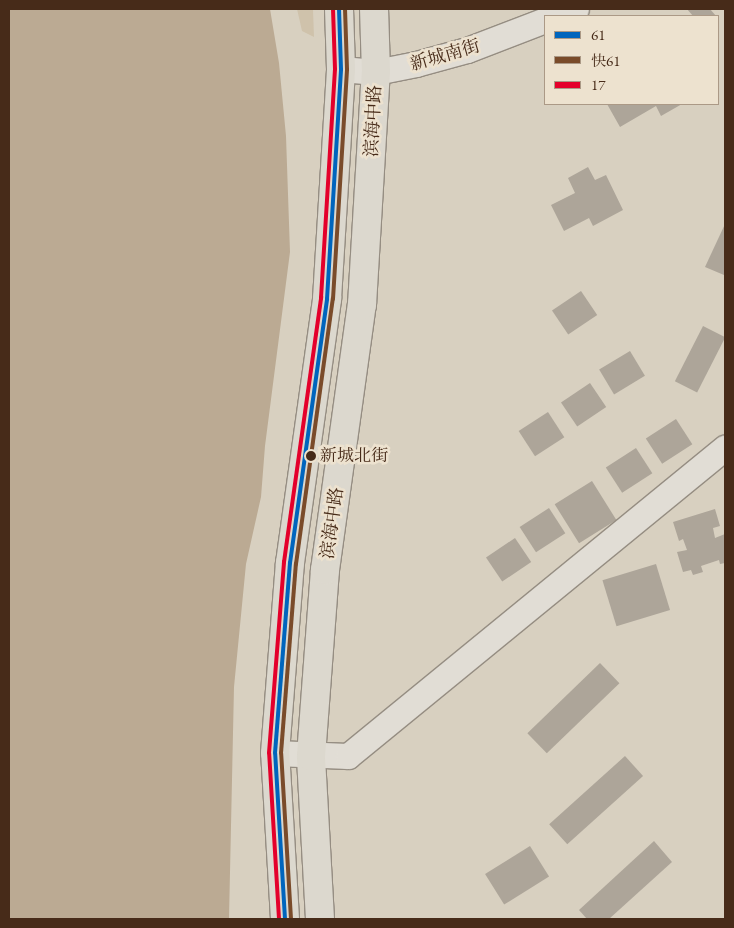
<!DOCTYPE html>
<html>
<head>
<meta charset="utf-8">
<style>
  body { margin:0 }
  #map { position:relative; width:734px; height:928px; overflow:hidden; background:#d8d0c0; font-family:"EB Garamond","Noto Serif SC",serif }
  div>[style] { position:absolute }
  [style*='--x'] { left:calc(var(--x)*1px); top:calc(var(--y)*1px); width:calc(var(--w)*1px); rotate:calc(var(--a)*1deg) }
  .green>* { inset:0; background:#cfc2ab }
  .water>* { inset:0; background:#bbaa93 }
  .building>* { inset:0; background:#ada599; transform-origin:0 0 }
  .roads { filter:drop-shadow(1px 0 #958d82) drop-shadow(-1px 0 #958d82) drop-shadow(0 1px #958d82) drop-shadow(0 -1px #958d82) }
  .tertiary>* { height:25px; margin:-12.5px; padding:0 12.5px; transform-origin:12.5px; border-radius:12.5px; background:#e1ddd5 }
  .primary>* { height:28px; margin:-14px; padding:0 14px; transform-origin:14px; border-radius:14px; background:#dcd8ce }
  .bus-1>* { height:4px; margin:-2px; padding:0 2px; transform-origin:2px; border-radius:2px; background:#0065bd }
  .bus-2>* { height:4px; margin:-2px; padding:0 2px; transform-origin:2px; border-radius:2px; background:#7a4b2a }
  .bus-3>* { height:4px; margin:-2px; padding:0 2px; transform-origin:2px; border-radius:2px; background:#e4002b }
  .dots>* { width:14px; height:14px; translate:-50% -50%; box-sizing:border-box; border:2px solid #ede2cf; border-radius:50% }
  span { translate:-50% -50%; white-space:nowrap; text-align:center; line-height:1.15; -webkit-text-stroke:5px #ede2cf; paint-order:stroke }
  .bus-label { font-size:17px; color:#472b19 }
  .left { translate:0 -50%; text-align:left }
  .street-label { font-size:18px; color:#472b19 }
  .frame { position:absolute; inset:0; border:10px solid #472b19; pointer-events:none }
  .legend { position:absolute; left:544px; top:15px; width:175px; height:90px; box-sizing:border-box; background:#ede2cf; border:1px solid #ab9986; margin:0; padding:6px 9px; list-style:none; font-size:15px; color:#472b19 }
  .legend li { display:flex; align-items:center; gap:10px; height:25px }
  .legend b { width:25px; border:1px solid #ab9986 }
</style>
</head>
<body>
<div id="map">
  <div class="green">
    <div style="clip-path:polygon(297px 9px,313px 9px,314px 37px,302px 31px)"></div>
  </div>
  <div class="water">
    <div style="clip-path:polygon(9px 9px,270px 9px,279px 63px,286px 136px,290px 252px,265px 446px,261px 497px,246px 564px,234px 687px,229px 919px,9px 919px)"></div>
  </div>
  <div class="building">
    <div style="clip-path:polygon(687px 9px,710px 9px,716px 16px,693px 16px)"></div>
    <div style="clip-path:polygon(607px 104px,682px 104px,661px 116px,656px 106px,620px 127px)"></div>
    <div style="clip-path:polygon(588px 167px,595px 180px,606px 175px,623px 210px,593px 226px,589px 218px,564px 231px,551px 205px,575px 193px,568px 178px)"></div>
    <div style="clip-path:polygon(725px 224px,725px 272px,724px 275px,705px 267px)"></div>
    <div style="left:581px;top:291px;width:29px;height:35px;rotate:56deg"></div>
    <div style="left:703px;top:326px;width:25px;height:62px;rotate:27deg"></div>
    <div style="left:630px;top:351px;width:29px;height:36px;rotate:59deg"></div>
    <div style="left:590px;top:383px;width:29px;height:35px;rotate:56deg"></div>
    <div style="left:548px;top:412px;width:30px;height:35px;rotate:57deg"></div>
    <div style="left:676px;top:419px;width:30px;height:36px;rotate:57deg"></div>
    <div style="left:636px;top:448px;width:30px;height:36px;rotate:57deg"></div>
    <div style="left:592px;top:481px;width:46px;height:44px;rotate:58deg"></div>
    <div style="left:549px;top:508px;width:30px;height:35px;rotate:57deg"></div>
    <div style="clip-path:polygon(715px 509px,720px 526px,713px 528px,715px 538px,725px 534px,725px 563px,720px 564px,719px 560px,701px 566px,703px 572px,693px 575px,691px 570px,683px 572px,677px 552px,687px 550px,683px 539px,679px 541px,673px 522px)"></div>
    <div style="left:515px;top:538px;width:29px;height:35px;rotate:56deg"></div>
    <div style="left:656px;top:564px;width:48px;height:56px;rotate:73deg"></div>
    <div style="left:600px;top:663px;width:28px;height:101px;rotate:46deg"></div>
    <div style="left:625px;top:756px;width:27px;height:102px;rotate:48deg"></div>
    <div style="clip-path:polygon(654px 841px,672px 862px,609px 919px,587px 919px,579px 910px)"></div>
    <div style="left:530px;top:846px;width:36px;height:53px;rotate:58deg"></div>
  </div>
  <div class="roads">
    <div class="tertiary">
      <div style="--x:556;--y:16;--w:21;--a:-19"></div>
      <div style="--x:341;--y:69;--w:35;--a:5"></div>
      <div style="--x:376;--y:72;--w:41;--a:-11.3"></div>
      <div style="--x:416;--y:64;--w:53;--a:-15.4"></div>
      <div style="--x:467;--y:50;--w:84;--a:-21"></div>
      <div style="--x:275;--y:753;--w:73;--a:2.4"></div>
      <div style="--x:348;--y:756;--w:487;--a:-39.3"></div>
    </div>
    <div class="primary">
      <div style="--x:285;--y:919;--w:166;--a:-93.4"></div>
      <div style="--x:275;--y:753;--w:191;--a:-85.5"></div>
      <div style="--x:290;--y:563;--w:267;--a:-82"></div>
      <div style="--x:327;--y:299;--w:230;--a:-86.5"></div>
      <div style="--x:341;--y:69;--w:60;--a:-91.9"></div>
      <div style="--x:320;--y:919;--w:163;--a:-93.2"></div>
      <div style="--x:311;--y:756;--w:187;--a:-85.7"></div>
      <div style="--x:325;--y:570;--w:268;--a:-82.1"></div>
      <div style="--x:362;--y:305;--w:233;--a:-86.6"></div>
      <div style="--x:376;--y:72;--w:63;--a:-91.8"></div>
    </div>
  </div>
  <div class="bus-1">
    <div style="--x:285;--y:919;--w:166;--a:-93.4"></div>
    <div style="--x:275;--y:753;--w:191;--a:-85.5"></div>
    <div style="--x:290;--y:563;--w:267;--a:-82"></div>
    <div style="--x:327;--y:299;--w:230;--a:-86.5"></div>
    <div style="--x:341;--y:69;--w:60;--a:-91.9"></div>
  </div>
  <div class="bus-2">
    <div style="--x:291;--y:919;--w:166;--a:-93.4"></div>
    <div style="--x:281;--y:753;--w:190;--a:-85.5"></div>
    <div style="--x:296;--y:564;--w:268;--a:-82.1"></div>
    <div style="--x:333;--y:299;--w:230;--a:-86.5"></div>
    <div style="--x:347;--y:69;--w:60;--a:-91.9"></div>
  </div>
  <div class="bus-3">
    <div style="--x:279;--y:919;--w:166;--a:-93.4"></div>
    <div style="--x:269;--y:753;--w:192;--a:-85.5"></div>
    <div style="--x:284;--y:562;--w:267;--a:-82"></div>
    <div style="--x:321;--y:298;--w:229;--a:-86.5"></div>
    <div style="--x:335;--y:69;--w:60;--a:-91.9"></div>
  </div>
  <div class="dots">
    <div style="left:311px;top:456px;background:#472b19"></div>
  </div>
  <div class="bus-label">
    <span class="left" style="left:320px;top:456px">新城北街</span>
  </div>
  <div class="street-label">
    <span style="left:445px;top:55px;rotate:-16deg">新城南街</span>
    <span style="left:373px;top:121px;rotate:-87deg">滨海中路</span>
    <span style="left:332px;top:523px;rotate:-82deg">滨海中路</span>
  </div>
  <div class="frame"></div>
  <ul class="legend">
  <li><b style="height:6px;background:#0065bd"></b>61</li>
  <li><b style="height:6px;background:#7a4b2a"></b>快61</li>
  <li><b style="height:6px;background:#e4002b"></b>17</li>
  </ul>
</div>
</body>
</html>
